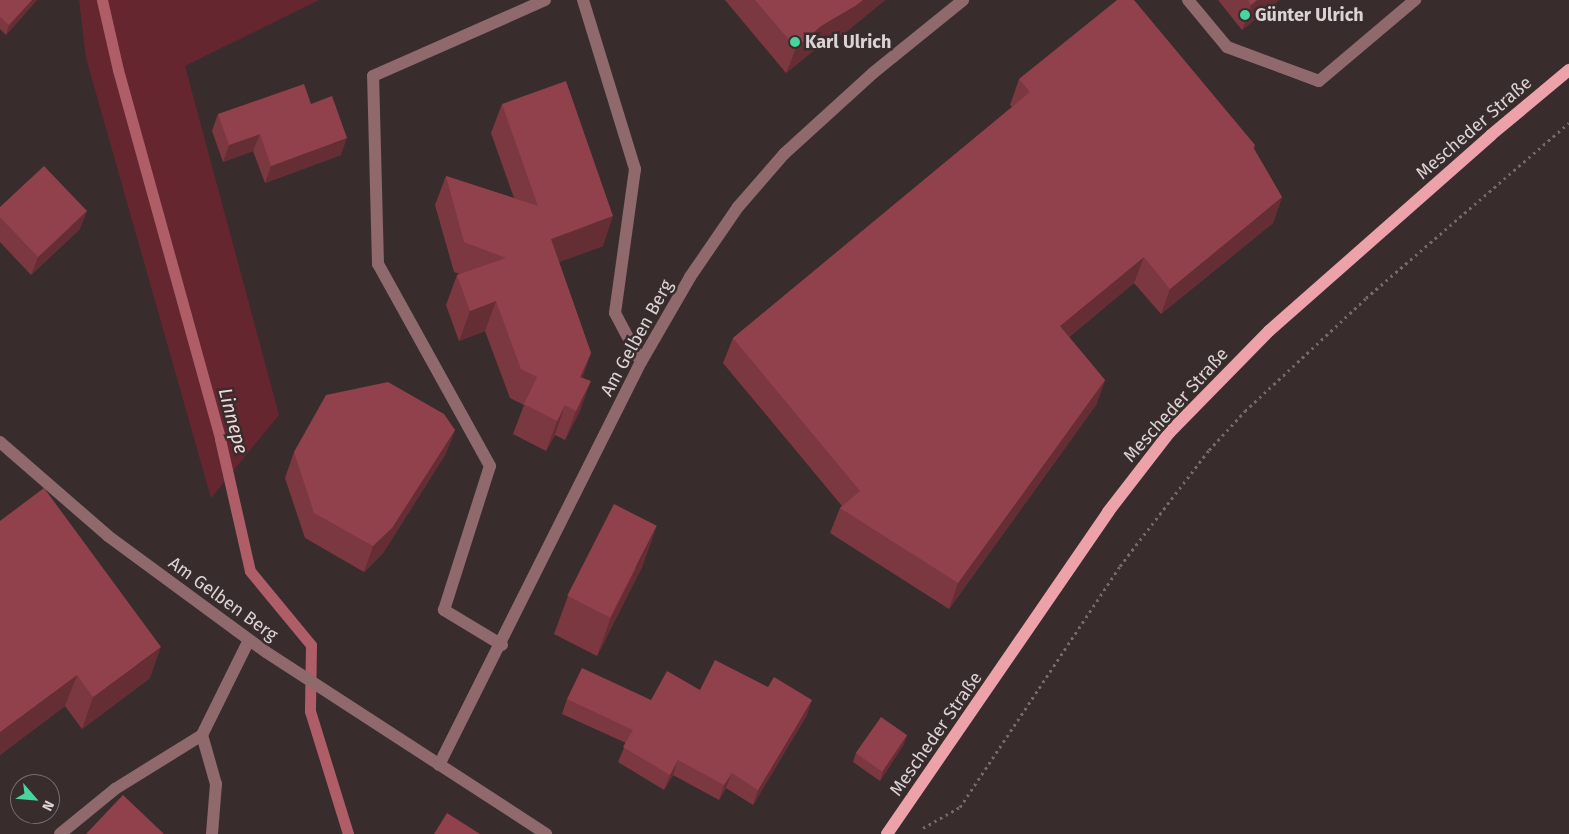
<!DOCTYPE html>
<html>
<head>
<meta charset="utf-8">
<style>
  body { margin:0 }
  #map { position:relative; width:1569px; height:834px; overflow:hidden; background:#382c2d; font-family:"Fira Sans",sans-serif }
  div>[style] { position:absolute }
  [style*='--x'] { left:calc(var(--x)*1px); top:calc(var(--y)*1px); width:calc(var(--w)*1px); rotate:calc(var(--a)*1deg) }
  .green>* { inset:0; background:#662630 }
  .stream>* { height:11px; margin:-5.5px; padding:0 5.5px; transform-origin:5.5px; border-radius:5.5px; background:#af5d67 }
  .path>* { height:3px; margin-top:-1.5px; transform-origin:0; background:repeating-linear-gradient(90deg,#756a6b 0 2.5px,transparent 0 6.5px) }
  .minor>* { height:12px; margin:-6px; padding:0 6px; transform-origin:6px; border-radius:6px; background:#8f696c }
  .major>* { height:12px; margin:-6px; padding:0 6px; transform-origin:6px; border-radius:6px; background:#eda1a8 }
  .wall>* { inset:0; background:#7c3841 }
  .shaded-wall>* { inset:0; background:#652e35 }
  .building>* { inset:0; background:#90414c; transform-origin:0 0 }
  .dots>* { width:14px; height:14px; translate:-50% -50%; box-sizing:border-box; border:2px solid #382c2d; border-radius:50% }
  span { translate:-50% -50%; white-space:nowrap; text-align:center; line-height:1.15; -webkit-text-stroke:5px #382c2d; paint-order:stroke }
  .poi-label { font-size:18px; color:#dbd3d3; font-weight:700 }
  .left { translate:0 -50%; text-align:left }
  .street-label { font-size:18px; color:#dbd3d3 }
  .water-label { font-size:19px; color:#f0d7d9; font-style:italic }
  .north { position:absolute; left:10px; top:774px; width:50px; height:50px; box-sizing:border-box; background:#382c2d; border:1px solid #796f6f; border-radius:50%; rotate:117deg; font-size:14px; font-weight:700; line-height:20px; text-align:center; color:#dbd3d3 }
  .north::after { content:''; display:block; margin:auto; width:18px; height:22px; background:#47d49d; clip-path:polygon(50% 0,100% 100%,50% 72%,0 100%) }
</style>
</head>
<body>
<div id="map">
  <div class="green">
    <div style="clip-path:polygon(79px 0,319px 0,185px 66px,279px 415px,211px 498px,86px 58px)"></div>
  </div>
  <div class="stream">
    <div style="--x:102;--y:0;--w:72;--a:77.1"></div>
    <div style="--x:118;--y:70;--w:383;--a:74.5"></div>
    <div style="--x:220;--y:439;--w:135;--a:77.2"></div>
    <div style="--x:250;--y:571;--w:96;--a:50.5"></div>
    <div style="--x:311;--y:645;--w:66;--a:90.9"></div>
    <div style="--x:310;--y:711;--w:129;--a:72.8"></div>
  </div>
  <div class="path">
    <div style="--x:923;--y:828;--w:43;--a:-29.6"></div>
    <div style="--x:960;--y:807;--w:289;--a:-56.4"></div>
    <div style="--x:1120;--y:566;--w:146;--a:-52.5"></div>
    <div style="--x:1209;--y:450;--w:53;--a:-47.3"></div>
    <div style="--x:1245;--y:411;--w:166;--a:-43"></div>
    <div style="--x:1366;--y:298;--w:268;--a:-40.8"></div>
  </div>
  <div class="minor">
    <div style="--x:583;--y:0;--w:177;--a:72.9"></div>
    <div style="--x:635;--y:169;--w:145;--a:97.9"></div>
    <div style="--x:615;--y:313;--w:55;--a:62"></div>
    <div style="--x:1188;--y:0;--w:61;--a:50.3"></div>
    <div style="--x:1227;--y:47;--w:98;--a:20.3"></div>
    <div style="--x:1319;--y:81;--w:126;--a:-40.2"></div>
    <div style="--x:0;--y:442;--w:143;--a:41"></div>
    <div style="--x:108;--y:536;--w:196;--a:36.3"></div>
    <div style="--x:266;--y:652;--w:334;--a:33"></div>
    <div style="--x:502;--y:645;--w:68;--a:-148.9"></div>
    <div style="--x:444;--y:610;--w:151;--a:-72.3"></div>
    <div style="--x:490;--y:466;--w:231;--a:-119"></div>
    <div style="--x:378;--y:264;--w:188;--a:-91.5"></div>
    <div style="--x:373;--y:76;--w:188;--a:-23.8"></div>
    <div style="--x:202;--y:735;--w:51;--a:74.1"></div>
    <div style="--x:216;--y:784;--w:50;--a:94.6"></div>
    <div style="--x:439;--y:765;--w:451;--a:-63.4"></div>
    <div style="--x:641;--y:362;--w:98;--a:-60"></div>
    <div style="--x:690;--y:277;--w:85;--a:-55.6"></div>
    <div style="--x:738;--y:207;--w:70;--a:-49"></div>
    <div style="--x:784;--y:154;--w:120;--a:-42.3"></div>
    <div style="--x:873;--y:73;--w:116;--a:-39"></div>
    <div style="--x:60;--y:834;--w:71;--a:-39.3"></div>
    <div style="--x:115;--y:789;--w:102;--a:-31.8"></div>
    <div style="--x:202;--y:735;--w:106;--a:-63.7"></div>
  </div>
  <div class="major">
    <div style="--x:887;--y:834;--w:391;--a:-55.5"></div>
    <div style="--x:1108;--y:512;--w:100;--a:-52.3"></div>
    <div style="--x:1169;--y:433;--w:143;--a:-45.6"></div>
    <div style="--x:1269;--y:331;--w:296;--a:-41.4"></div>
    <div style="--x:1491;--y:135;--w:102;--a:-39.8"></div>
  </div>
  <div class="wall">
    <div style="clip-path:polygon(0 0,37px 0,6px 35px,0 29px)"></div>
    <div style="clip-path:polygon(725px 0,885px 0,846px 32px,812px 52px,786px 73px)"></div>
    <div style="clip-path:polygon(1218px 0,1279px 0,1242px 30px)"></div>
    <div style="clip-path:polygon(1019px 79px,1255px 145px,1254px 149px,1282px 197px,1273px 223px,1161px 314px,1134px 283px,1069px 337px,1105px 380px,1096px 405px,949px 609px,830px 533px,840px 508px,842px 506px,723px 363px,733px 338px,1012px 107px,1010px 105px)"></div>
    <div style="clip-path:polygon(311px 104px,341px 155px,265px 183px,253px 151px,223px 162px,212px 131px,218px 114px)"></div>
    <div style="clip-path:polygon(502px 104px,603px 246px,559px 262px,591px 353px,582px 378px,580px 411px,565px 440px,555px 435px,546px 451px,513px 434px,524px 405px,510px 398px,485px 331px,459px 341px,446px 305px,457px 275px,460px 274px,454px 272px,435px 205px,446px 176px,514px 198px,491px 133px)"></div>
    <div style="clip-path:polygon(0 207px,80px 229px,31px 275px,0 242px)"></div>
    <div style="clip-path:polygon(455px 430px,445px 455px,383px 553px,364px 572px,305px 538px,285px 478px,294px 452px)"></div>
    <div style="clip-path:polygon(0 521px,150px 678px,82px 729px,65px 706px,0 755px)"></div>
    <div style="clip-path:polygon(643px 565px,597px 656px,554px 634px,568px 596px)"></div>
    <div style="clip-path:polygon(700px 690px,807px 715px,753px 805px,726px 788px,719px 800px,673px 775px,664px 790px,618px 762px,626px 743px,562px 714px,567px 699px,651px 700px)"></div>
    <div style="clip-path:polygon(904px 744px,880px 781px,853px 762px,856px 753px)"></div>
  </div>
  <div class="shaded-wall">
    <div style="clip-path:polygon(32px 0,37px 0,6px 35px,9px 25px)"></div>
    <div style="clip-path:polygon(863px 0,885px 0,846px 32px,812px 52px,786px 73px,796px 48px,821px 26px)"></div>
    <div style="clip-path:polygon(1257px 0,1279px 0,1242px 30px,1251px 5px)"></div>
    <div style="clip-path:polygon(260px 134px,253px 151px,223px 162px,229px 145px)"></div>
    <div style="clip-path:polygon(347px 138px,341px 155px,265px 183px,271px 166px)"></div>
    <div style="clip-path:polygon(1282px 197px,1273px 223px,1161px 314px,1170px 289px)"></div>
    <div style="clip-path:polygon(87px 211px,80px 229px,31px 275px,38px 257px)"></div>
    <div style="clip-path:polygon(613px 216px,603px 246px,540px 269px,551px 239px)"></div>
    <div style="clip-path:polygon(1144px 257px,1134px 283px,1051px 351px,1060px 326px)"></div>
    <div style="clip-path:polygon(496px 301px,485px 331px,459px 341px,470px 311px)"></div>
    <div style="clip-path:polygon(591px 353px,580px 383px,580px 377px)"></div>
    <div style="clip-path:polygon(1105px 380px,1096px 405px,949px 609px,958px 583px)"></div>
    <div style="clip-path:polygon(591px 381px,580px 411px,565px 440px,576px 411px)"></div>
    <div style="clip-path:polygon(565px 405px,555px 435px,546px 451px,557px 421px)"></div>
    <div style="clip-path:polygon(455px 430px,445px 455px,383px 553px,364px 572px,373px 546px)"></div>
    <div style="clip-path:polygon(657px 526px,643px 565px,597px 656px,611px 617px)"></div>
    <div style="clip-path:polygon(161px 647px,150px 678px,82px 729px,93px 697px)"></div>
    <div style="clip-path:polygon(77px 675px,65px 706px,0 755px,0 732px)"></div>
    <div style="clip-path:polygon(812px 700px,807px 715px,753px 805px,758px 790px)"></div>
    <div style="clip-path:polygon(907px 735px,904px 744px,880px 781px,883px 771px)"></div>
    <div style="clip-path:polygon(678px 760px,673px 775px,664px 790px,670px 775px)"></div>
    <div style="clip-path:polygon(732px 773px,726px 788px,719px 800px,724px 785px)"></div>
  </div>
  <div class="building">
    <div style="clip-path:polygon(0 0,32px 0,9px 25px,0 17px)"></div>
    <div style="clip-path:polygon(755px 0,863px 0,855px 6px,821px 26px,796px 48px)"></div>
    <div style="clip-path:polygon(1117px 0,1134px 0,1255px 145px,1253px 147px,1282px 197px,1170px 289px,1144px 257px,1060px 326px,1105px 380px,958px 583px,840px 508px,860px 491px,733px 338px,1030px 92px,1019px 79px)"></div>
    <div style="clip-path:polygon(1248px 0,1257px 0,1251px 5px)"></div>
    <div style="clip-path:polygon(566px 81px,613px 216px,551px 239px,591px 353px,580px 377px,591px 381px,576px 411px,565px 405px,557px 421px,524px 404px,537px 377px,521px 369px,496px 301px,470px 311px,457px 275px,506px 258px,464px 242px,446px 176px,538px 206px,502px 104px)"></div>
    <div style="clip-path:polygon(304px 84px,311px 104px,332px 96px,347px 138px,271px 166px,260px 134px,229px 145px,218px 114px)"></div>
    <div style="clip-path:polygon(44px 166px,87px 211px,38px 257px,0 217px,0 207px)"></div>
    <div style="clip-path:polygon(388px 382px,444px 414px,455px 430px,392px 528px,373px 546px,314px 513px,294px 452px,326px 395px)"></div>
    <div style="clip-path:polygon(44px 488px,161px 647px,93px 697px,77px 675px,0 732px,0 521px)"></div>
    <div style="left:614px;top:504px;width:48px;height:103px;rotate:27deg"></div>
    <div style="clip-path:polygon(715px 660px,768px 687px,774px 677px,812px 700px,758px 790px,732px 773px,724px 785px,678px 760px,670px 775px,623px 747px,633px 730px,567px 699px,582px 668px,651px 700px,667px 671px,700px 690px)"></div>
    <div style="left:881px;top:717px;width:32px;height:44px;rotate:35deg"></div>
    <div style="clip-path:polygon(123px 795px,164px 834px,86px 834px)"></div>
    <div style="clip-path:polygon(447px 813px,480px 834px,434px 834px)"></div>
  </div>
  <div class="dots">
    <div style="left:1245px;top:15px;background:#47d49d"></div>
    <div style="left:795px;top:42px;background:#47d49d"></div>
  </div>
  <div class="poi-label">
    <span class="left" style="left:1255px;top:15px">Günter Ulrich</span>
    <span class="left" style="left:805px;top:42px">Karl Ulrich</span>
  </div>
  <div class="street-label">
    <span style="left:1474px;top:128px;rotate:-41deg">Mescheder Straße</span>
    <span style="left:637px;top:338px;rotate:-61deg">Am Gelben Berg</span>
    <span style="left:1176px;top:405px;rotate:-48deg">Mescheder Straße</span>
    <span style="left:223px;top:599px;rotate:36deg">Am Gelben Berg</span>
    <span style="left:936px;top:734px;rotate:-55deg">Mescheder Straße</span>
  </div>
  <div class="water-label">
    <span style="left:233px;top:421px;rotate:75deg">Linnepe</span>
  </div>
  <div class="north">N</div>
</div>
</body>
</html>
